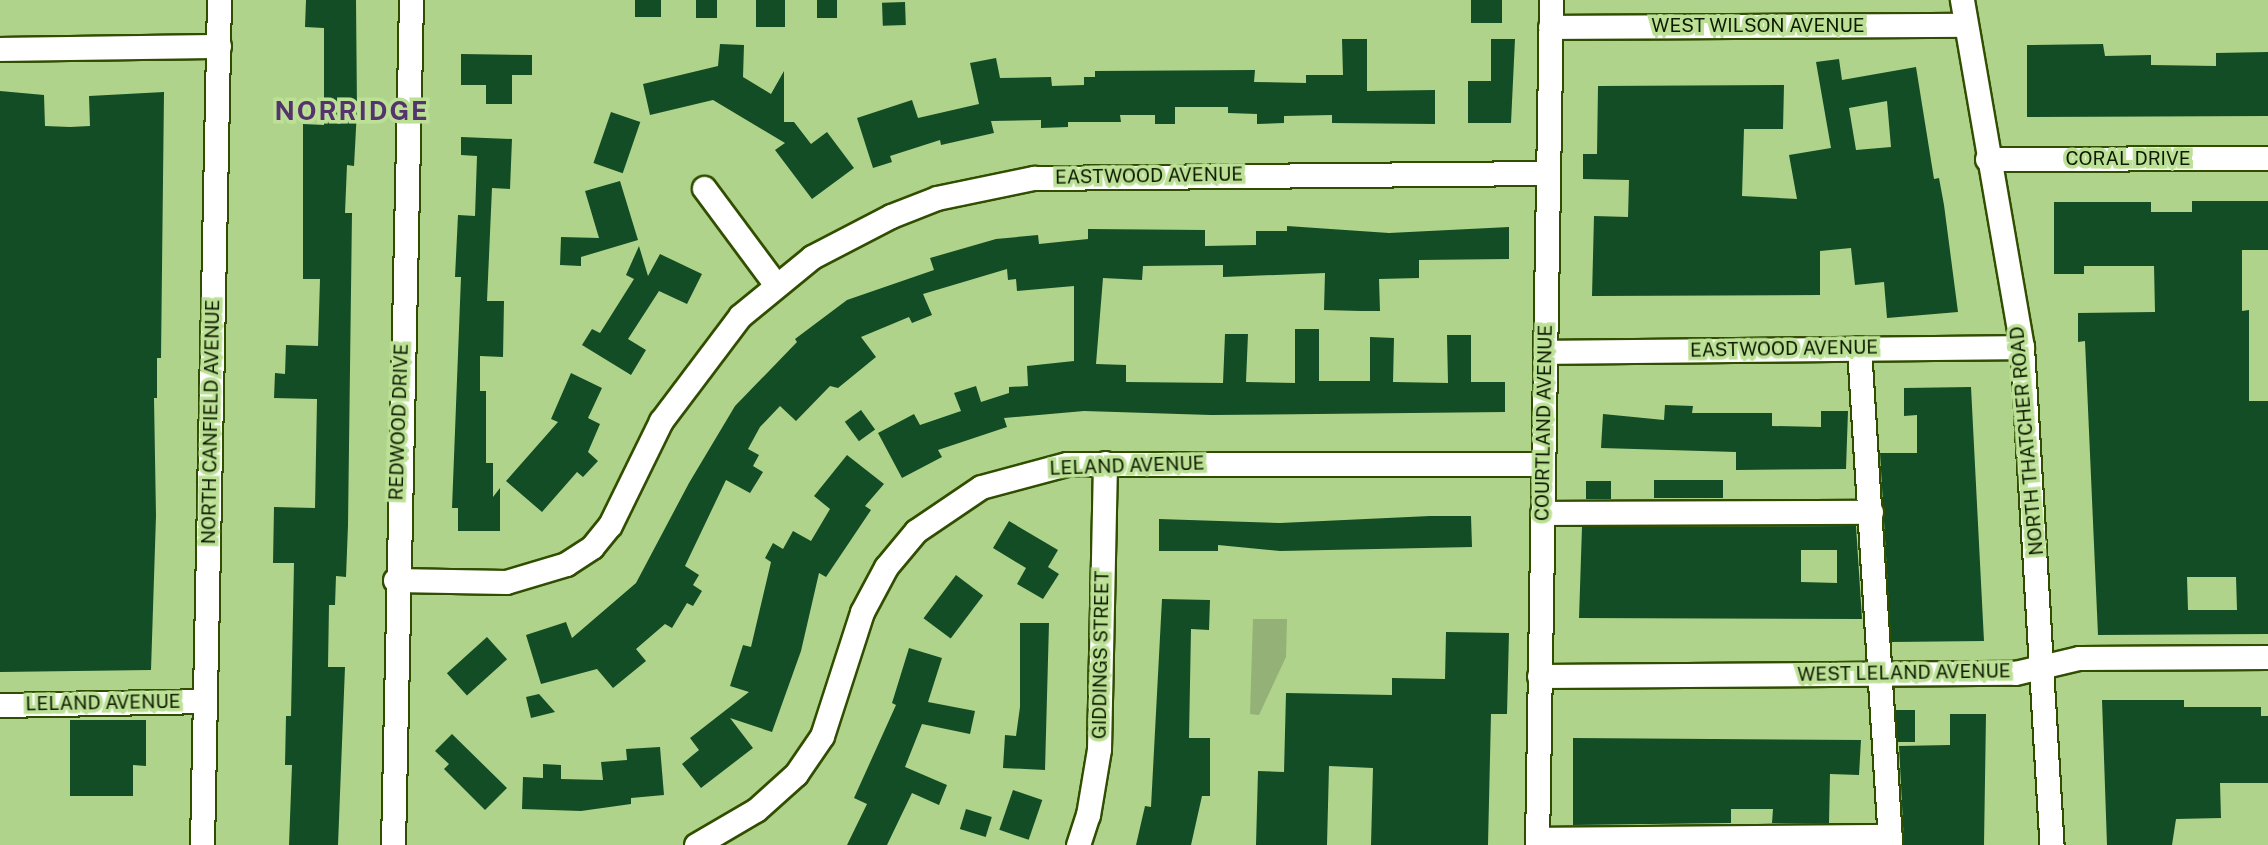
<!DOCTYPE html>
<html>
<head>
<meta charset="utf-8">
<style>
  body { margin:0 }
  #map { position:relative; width:2268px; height:845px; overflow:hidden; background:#afd38a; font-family:"Public Sans",sans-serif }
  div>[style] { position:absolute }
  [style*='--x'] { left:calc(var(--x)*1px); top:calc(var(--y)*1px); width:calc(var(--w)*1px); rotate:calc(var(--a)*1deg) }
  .green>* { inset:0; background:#94b177 }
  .building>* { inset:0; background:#134d25; transform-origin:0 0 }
  .roads { filter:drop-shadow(2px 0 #314e00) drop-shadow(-2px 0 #314e00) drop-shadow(0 2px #314e00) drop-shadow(0 -2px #314e00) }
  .minor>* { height:23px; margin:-11.5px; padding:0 11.5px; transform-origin:11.5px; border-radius:11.5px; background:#fff }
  span { translate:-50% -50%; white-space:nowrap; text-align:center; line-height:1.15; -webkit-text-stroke:7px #bbe096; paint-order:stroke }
  .street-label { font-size:19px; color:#0f1b01 }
  .district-label { font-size:26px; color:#55336c; font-weight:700; letter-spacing:2px }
</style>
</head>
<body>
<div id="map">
  <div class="green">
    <div style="clip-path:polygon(1253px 619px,1287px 619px,1286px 657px,1259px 715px,1250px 714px)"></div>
  </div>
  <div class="building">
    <div style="clip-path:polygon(306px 0,356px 0,357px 110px,354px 166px,347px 165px,345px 213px,352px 213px,348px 525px,346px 577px,336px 576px,335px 605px,329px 605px,328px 667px,345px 667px,338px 845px,289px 845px,292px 765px,285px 765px,286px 716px,291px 716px,294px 563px,273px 563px,274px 507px,315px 508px,317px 399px,274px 398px,275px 373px,285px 374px,286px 345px,318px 346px,320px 279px,303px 279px,303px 124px,324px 125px,324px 28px,305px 27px)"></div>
    <div style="left:635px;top:0;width:26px;height:17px"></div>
    <div style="left:696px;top:0;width:21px;height:18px"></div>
    <div style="left:756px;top:0;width:29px;height:27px"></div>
    <div style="left:817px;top:0;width:20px;height:18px"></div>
    <div style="left:1471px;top:0;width:31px;height:23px"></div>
    <div style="left:905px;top:2px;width:23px;height:23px;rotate:88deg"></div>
    <div style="clip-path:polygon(1342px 39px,1367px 39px,1367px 91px,1435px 90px,1435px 124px,1332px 123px,1332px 115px,1284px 116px,1284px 123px,1257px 124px,1257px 114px,1228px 113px,1228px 107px,1175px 107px,1175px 124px,1155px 124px,1155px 115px,1120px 115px,1121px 122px,1068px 122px,1068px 127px,1041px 128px,1041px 120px,991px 121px,994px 133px,941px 145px,940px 140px,890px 156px,892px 162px,873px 168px,857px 118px,912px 100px,918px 118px,979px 104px,970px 63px,996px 58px,1000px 78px,1051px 77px,1052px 86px,1084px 85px,1084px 77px,1095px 77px,1095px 71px,1255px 70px,1254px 82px,1306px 83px,1306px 75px,1343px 75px)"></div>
    <div style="clip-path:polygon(1491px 39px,1515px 39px,1511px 123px,1468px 123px,1468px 81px,1491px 81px)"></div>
    <div style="clip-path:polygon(720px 44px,744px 45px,743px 77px,771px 94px,784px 71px,784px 122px,794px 122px,811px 144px,827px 132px,854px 168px,812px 199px,775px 150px,785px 143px,713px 100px,650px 115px,643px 84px,718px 66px)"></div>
    <div style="clip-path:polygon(2103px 44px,2105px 56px,2151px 55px,2151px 65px,2216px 66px,2216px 53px,2268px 52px,2268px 116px,2027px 117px,2027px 45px)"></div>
    <div style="clip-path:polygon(461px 54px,532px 55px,532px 75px,512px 75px,512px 104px,486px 104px,486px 85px,461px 85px)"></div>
    <div style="clip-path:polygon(evenodd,1839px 59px,1842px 80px,1916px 67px,1934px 179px,1939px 178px,1944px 205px,1958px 312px,1887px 318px,1884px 282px,1855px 285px,1851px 248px,1820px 251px,1820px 295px,1592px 296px,1594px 216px,1628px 217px,1629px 180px,1583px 179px,1583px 154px,1597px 154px,1598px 86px,1784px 85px,1783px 129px,1744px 129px,1742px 196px,1797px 199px,1789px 155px,1831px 148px,1816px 62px,1839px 59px,1887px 101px,1891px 147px,1856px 150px,1849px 108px,1887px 101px)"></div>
    <div style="clip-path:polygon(0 91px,44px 95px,45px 126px,70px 127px,90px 126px,89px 96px,164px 92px,161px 358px,157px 358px,157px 398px,154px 398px,156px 516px,151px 670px,0 672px)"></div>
    <div style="left:611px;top:112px;width:31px;height:54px;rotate:19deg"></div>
    <div style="clip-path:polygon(461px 137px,512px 139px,510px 189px,492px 188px,487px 301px,504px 301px,503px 357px,480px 356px,480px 391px,486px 391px,486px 463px,493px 463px,493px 497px,500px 488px,500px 531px,458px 531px,458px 508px,452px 508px,461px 277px,455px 277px,458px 215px,475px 216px,477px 156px,461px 155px)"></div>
    <div style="clip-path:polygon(620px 181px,638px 240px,581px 257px,581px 266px,560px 265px,561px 237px,599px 238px,585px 191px)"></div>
    <div style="clip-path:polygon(evenodd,2192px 201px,2268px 201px,2268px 250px,2242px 250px,2242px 311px,2249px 310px,2249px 401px,2268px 401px,2268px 634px,2098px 635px,2085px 341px,2078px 342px,2078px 313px,2155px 312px,2154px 266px,2084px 266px,2084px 274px,2054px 274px,2054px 202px,2151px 202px,2151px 212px,2192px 212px,2192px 201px,2187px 577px,2236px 577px,2237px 610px,2188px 610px,2187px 577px)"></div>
    <div style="clip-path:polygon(1287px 226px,1389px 233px,1509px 227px,1509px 259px,1419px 260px,1419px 278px,1379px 279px,1380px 311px,1361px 311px,1324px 310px,1325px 273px,1223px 277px,1223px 265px,1143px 266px,1142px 280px,1103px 278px,1096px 364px,1126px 365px,1126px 382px,1223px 383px,1225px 334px,1248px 334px,1246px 382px,1295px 383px,1295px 329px,1319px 329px,1319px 381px,1370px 381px,1370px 337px,1394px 338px,1393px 382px,1448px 383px,1447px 335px,1471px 335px,1471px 382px,1505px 382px,1505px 412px,1211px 415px,1084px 411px,1004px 418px,1007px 427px,938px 450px,942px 457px,902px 478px,878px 433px,914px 414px,920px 425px,961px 411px,954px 393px,976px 386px,981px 402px,1009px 393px,1009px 387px,1028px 386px,1027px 366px,1074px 361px,1074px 286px,1017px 291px,1016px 279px,1008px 280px,1007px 269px,923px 294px,932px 315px,912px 323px,909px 317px,861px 337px,876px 357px,838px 388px,830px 386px,796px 421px,780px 406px,760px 427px,748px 449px,759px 455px,753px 466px,763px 472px,750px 493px,726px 480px,685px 566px,699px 575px,693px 585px,702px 591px,693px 606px,687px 603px,672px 628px,665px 624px,636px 649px,646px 661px,613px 688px,597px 669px,541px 684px,526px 635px,566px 622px,572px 638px,636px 583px,689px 483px,735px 406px,797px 342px,795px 339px,847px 300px,934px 270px,930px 258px,996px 239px,1038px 235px,1039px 244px,1088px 239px,1088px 229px,1205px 230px,1205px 246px,1256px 245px,1256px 231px,1287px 231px)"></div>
    <div style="clip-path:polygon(639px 246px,648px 276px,660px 254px,702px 274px,687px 304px,659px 291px,628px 339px,646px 350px,631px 375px,582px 345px,592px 329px,600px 333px,634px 279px,626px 275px)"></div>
    <div style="clip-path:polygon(571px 373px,602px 388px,588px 418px,600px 424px,588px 452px,598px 461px,583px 477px,577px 472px,542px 512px,506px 481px,558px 422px,551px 419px)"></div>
    <div style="clip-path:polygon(1971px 387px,1984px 641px,1891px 642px,1880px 453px,1917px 453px,1917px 415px,1904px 416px,1904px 388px)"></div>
    <div style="clip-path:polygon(1665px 405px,1693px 406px,1692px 413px,1772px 413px,1772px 426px,1821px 427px,1821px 411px,1848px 411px,1846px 469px,1736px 470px,1736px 452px,1601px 448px,1603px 414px,1664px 420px)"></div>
    <div style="left:861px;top:410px;width:24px;height:20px;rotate:54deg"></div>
    <div style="clip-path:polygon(847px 455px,884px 484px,865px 506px,871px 510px,826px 577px,819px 573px,801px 651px,772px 732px,730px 718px,753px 748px,701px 788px,682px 764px,699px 750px,690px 738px,749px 692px,730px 686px,743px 645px,751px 647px,771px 562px,765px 558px,773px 543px,783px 549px,793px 531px,811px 541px,830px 509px,814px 496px)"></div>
    <div style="left:1723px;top:480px;width:18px;height:69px;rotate:90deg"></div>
    <div style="left:1586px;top:481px;width:25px;height:18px"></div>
    <div style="clip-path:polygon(1430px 516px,1471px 516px,1472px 547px,1280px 551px,1218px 545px,1218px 551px,1159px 551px,1159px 519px,1280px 523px)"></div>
    <div style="clip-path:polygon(1009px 521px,1058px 550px,1048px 567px,1059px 574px,1043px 599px,1017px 584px,1026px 568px,993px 548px)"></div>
    <div style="clip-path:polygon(evenodd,1856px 526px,1862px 619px,1579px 618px,1582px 527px,1856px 526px,1801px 550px,1837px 550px,1837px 583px,1801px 582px,1801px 550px)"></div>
    <div style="left:956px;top:575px;width:34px;height:54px;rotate:37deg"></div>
    <div style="clip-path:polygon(1162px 599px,1210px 600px,1209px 630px,1191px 629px,1189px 738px,1210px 738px,1210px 796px,1202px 796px,1191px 845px,1136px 845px,1145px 806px,1151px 807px)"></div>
    <div style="clip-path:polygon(1020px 623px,1049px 623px,1045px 770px,1003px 768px,1005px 735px,1016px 736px,1020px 707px)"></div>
    <div style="clip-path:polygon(1446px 632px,1509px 633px,1507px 714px,1491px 714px,1488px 845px,1371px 845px,1373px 768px,1329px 766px,1327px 845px,1256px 845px,1258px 771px,1284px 772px,1286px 693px,1392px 695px,1392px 678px,1445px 679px)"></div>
    <div style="left:487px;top:637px;width:30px;height:54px;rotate:48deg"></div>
    <div style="clip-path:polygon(909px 648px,942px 658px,928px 702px,975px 711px,970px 734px,922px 724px,905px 767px,947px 785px,939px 805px,912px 793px,887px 845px,847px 845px,867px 804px,854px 798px,896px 705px,892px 703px)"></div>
    <div style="clip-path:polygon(539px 694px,555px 712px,531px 718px,526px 697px)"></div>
    <div style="clip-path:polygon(2102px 700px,2184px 700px,2184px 707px,2261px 707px,2261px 716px,2268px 716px,2268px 783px,2220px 783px,2221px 818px,2176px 819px,2172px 845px,2107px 845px)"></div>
    <div style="left:1896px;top:710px;width:19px;height:32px"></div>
    <div style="clip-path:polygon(1950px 714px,1986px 714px,1984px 845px,1904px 845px,1899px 746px,1950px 745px)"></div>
    <div style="clip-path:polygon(70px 720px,146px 720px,146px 766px,133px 765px,133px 796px,70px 796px)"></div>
    <div style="clip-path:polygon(452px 734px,507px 788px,485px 810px,444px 769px,449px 764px,435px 751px)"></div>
    <div style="clip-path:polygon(1573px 738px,1861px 740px,1859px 775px,1830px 774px,1829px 823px,1772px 823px,1773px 809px,1731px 809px,1731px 823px,1573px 825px)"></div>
    <div style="clip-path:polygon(660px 747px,664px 795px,631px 798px,631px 804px,581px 811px,522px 809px,523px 777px,543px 778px,543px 764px,561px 765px,561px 779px,603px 780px,601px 762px,627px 760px,626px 749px)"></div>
    <div style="left:1013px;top:790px;width:31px;height:42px;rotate:19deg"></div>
    <div style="left:966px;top:809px;width:27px;height:21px;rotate:17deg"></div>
  </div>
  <div class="roads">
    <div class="minor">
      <div style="--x:1962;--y:0;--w:352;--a:80.2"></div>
      <div style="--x:2022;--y:347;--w:499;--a:86.6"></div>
      <div style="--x:1550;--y:27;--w:415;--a:-0.3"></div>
      <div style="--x:0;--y:49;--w:219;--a:-0.8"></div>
      <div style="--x:1987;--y:159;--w:281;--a:-0.2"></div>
      <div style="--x:704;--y:188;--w:121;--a:53.4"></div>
      <div style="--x:1859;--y:348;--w:498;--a:86.4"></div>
      <div style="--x:1545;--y:352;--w:477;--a:-0.6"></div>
      <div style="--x:1542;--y:513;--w:329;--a:-0.2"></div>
      <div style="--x:395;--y:580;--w:111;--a:1"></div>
      <div style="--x:506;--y:582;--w:63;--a:-16.7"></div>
      <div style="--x:566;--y:564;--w:31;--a:-33"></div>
      <div style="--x:592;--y:547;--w:28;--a:-51"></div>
      <div style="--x:610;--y:525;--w:116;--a:-63.9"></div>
      <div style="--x:661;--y:421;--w:131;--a:-53"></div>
      <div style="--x:740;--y:316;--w:93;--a:-39.3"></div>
      <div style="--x:812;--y:257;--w:89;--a:-27.4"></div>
      <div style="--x:891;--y:216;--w:49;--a:-21.4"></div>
      <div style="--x:937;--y:198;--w:99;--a:-11.7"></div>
      <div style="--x:1034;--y:178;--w:514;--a:-0.56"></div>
      <div style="--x:1539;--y:676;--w:476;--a:-0.4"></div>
      <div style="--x:2015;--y:673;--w:66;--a:-13.2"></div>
      <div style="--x:2079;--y:658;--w:189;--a:-0.3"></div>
      <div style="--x:0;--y:705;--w:205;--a:-1.1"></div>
      <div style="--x:1537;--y:839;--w:353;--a:-0.5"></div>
      <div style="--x:202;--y:845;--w:845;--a:-88.85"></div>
      <div style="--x:393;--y:845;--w:845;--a:-88.78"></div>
      <div style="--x:696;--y:845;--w:69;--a:-30.3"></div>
      <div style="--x:756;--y:810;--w:54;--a:-42"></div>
      <div style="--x:796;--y:774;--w:46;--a:-55.6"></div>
      <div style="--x:822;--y:736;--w:130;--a:-72.1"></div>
      <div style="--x:862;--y:612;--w:51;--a:-61.9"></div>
      <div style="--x:886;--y:567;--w:47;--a:-50.2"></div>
      <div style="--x:916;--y:531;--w:78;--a:-34.1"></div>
      <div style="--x:981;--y:487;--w:89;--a:-15"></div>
      <div style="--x:1067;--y:464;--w:476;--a:0"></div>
      <div style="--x:1078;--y:845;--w:32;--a:-72"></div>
      <div style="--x:1088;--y:815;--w:67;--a:-80.5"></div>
      <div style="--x:1099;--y:749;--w:286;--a:-88.8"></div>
      <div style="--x:1537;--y:845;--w:845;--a:-89.05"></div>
    </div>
  </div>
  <div class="street-label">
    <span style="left:1758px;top:26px">WEST WILSON AVENUE</span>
    <span style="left:2128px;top:159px">CORAL DRIVE</span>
    <span style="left:1149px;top:176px;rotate:-1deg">EASTWOOD AVENUE</span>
    <span style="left:1784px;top:349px;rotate:-1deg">EASTWOOD AVENUE</span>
    <span style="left:211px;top:422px;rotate:-89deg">NORTH CANFIELD AVENUE</span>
    <span style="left:399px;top:422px;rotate:-88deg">REDWOOD DRIVE</span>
    <span style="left:1544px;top:423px;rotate:-89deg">COURTLAND AVENUE</span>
    <span style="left:2027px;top:441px;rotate:-95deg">NORTH THATCHER ROAD</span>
    <span style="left:1127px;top:466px;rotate:-2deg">LELAND AVENUE</span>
    <span style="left:1101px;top:655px;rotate:-89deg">GIDDINGS STREET</span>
    <span style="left:1904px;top:673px;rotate:-1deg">WEST LELAND AVENUE</span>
    <span style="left:103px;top:703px;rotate:-1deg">LELAND AVENUE</span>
  </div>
  <div class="district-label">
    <span style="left:352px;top:111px">NORRIDGE</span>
  </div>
</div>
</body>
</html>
